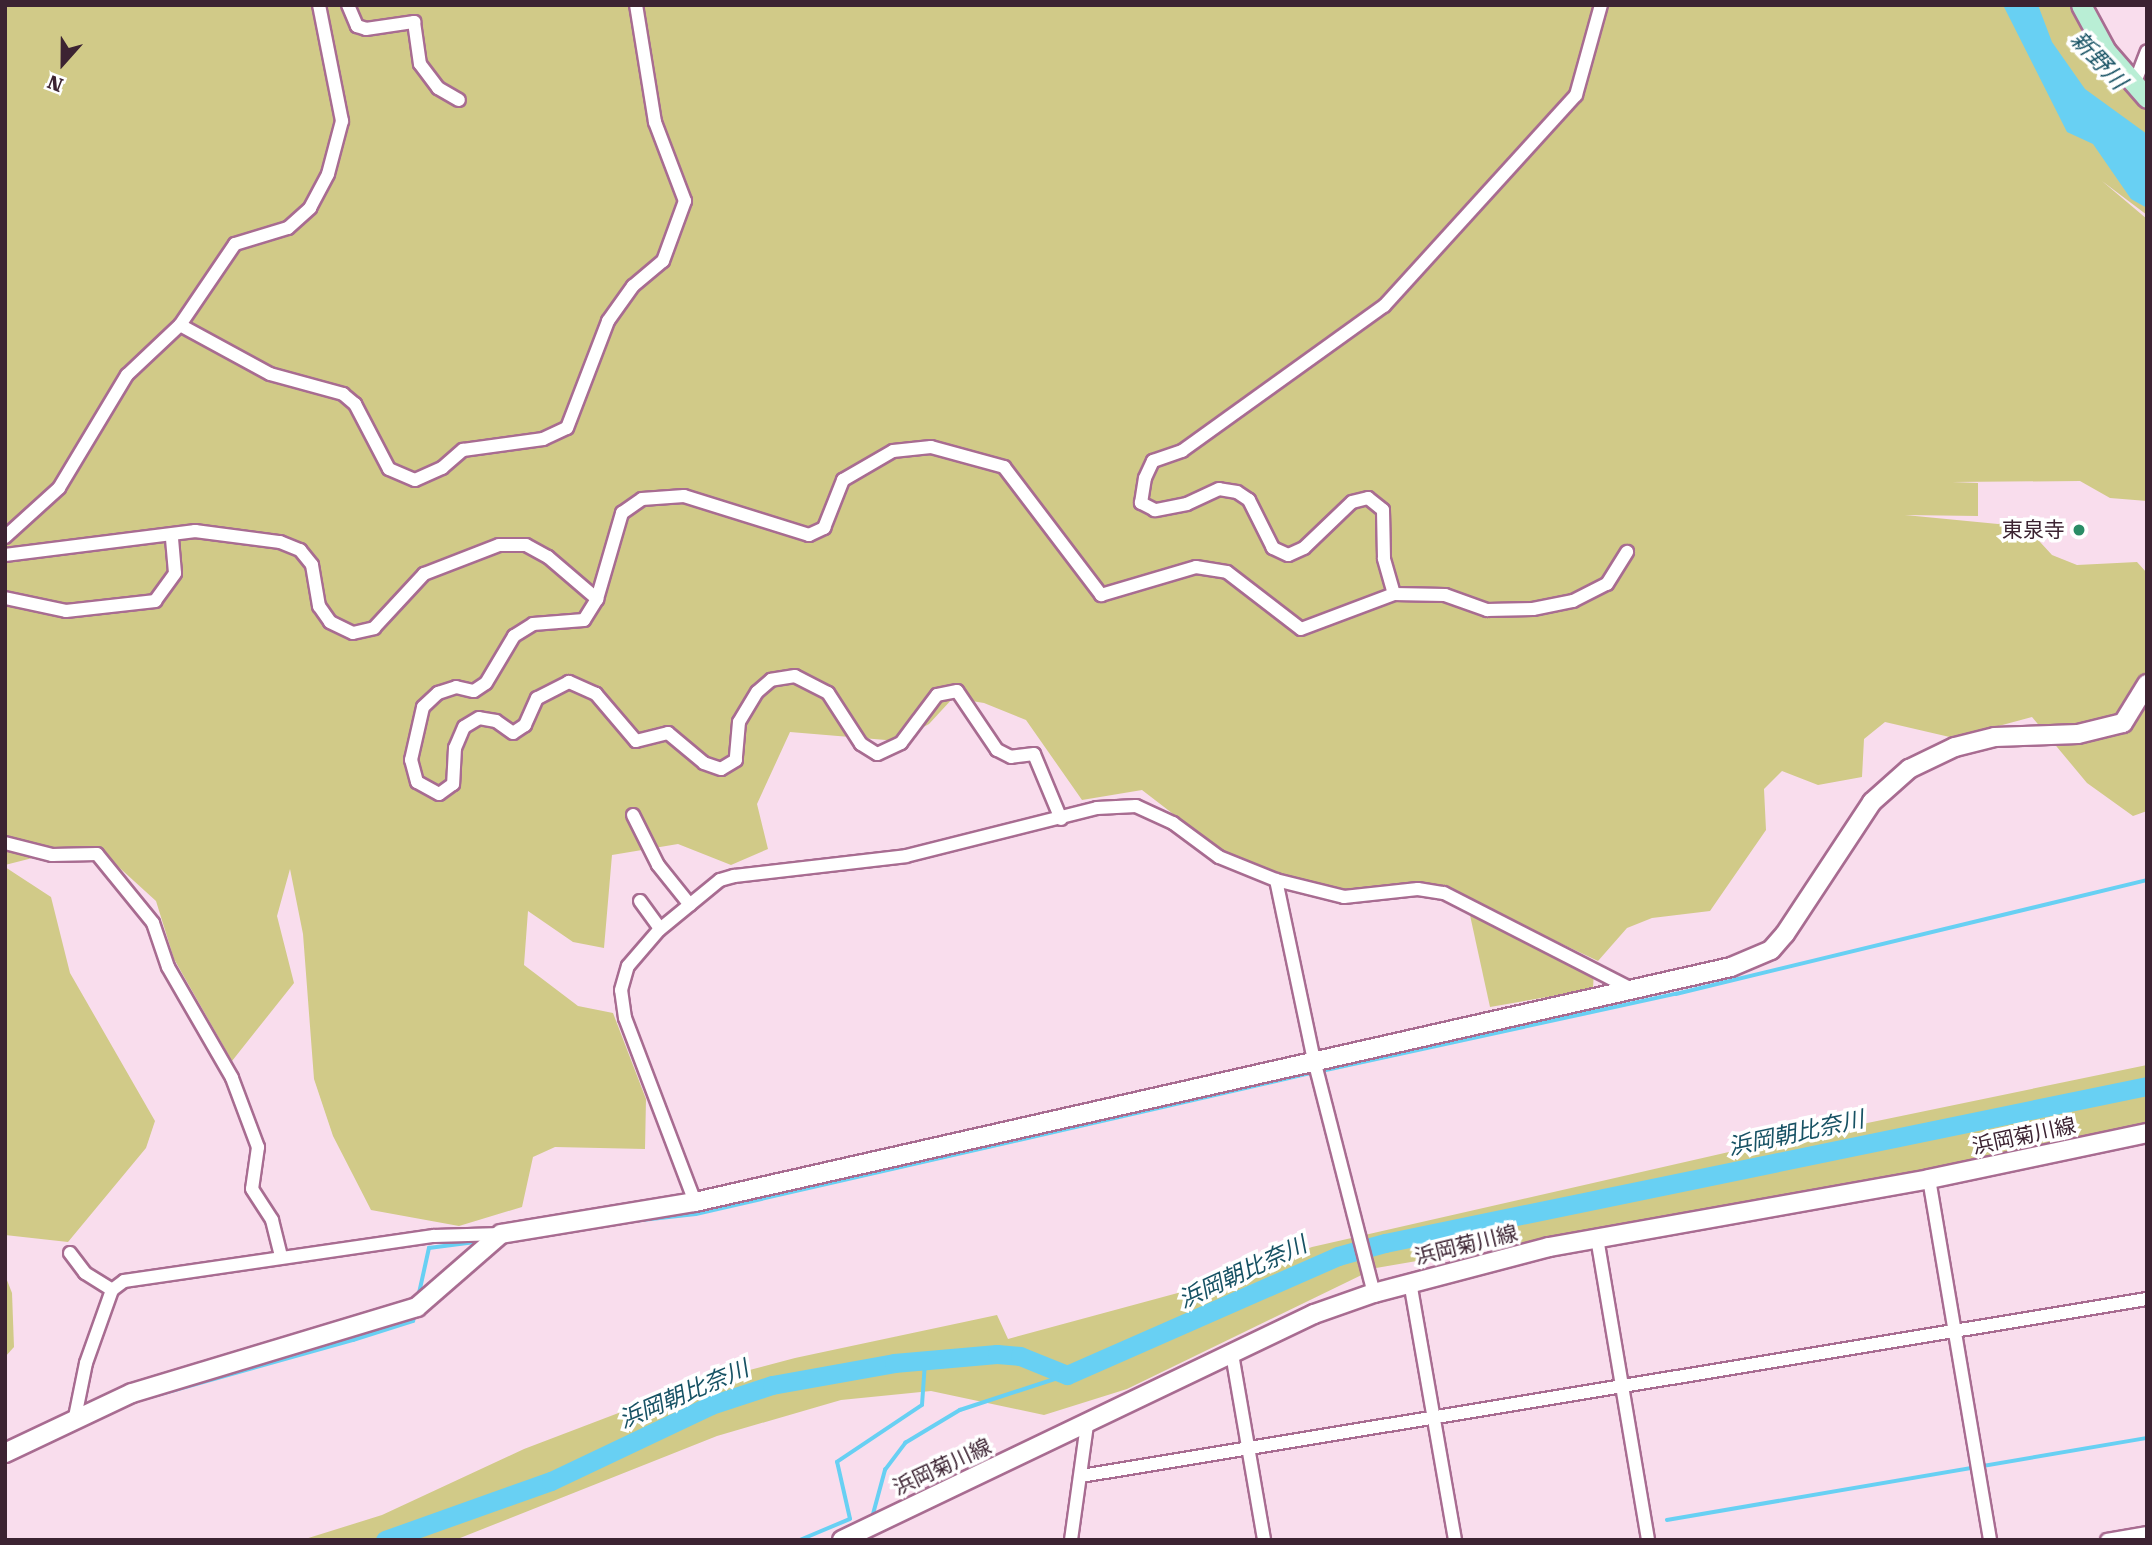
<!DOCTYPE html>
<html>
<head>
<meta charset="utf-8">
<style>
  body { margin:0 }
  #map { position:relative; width:2152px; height:1545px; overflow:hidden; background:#f9dded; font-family:"Roboto Serif","Noto Sans JP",serif }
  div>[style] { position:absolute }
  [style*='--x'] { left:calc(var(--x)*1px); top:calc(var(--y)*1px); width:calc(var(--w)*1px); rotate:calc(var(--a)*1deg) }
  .green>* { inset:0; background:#d1ca88 }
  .water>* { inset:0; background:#68d0f3 }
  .stream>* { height:3.5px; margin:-1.75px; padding:0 1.75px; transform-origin:1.75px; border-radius:1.75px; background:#68d0f3 }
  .river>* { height:19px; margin:-9.5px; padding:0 9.5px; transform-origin:9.5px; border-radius:9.5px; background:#68d0f3 }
  .roads { filter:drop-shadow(2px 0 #a86c91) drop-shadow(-2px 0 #a86c91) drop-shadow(0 2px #a86c91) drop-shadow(0 -2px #a86c91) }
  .street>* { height:12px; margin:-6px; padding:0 6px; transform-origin:6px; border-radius:6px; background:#fff }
  .secondary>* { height:18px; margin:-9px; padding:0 9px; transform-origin:9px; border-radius:9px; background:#fff }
  .primary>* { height:19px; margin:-9.5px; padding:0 9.5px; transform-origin:9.5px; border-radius:9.5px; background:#b9eed5 }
  .dots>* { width:19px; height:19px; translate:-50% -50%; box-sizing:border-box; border:4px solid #fff; border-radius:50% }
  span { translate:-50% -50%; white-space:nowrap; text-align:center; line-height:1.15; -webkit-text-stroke:7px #fff; paint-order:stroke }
  .poi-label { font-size:21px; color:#3c2332 }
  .right { translate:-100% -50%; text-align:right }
  .street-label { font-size:21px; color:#3c2332 }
  .water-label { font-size:23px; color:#175264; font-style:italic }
  .frame { position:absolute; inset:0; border:7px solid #3c2332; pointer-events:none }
  .north { position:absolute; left:28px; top:28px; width:70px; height:70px; -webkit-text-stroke:5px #fff; paint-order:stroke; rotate:201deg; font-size:19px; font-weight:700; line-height:28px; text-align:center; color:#3c2332 }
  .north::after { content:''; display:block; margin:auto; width:24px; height:32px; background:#3c2332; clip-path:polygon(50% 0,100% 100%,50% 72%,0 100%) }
</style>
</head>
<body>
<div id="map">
  <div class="green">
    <div style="clip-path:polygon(5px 5px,2076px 5px,2147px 107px,2147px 215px,2102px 181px,2147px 219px,2147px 501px,2110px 498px,2080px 481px,1952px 482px,1978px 483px,1978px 516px,1905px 515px,1998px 524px,2020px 520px,2052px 555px,2077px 565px,2137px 562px,2147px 573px,2147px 811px,2133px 816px,2087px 783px,2032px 717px,1954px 738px,1885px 722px,1864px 739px,1862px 777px,1818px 785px,1782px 771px,1764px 789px,1766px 830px,1710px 911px,1652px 918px,1627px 928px,1598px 961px,1435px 884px,1339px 896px,1278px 873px,1220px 850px,1142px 790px,1082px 800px,1026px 720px,984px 703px,953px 698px,929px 724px,898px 741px,790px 732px,757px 804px,768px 849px,731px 865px,678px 844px,612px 855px,604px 948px,573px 942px,528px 911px,524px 965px,578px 1006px,613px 1013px,646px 1099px,645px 1149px,555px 1147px,533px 1157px,522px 1207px,459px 1226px,371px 1210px,333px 1136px,314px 1079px,303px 934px,290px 869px,277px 916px,294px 983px,232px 1061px,174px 959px,156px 901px,112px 861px,60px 851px,5px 865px)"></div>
    <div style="clip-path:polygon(5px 867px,51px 897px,70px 973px,155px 1121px,146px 1148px,68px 1242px,5px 1235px)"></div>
    <div style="clip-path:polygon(1468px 906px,1594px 969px,1593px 989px,1490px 1007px)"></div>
    <div style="clip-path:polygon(2147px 1065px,2147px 1123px,1947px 1170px,1376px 1268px,1127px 1389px,1044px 1415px,931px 1391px,841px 1400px,717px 1436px,455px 1540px,302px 1540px,382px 1515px,524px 1449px,692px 1385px,795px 1358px,997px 1315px,1008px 1339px,1211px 1284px,1312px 1247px,1742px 1149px)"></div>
    <div style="clip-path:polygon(5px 1275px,12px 1293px,14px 1347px,5px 1357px)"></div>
  </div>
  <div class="water">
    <div style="clip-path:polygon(2003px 5px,2038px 5px,2052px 42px,2085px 89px,2147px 134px,2147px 208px,2131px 199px,2093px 144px,2067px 132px)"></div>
  </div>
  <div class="stream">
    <div style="--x:1326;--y:1070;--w:358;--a:-12.3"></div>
    <div style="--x:1676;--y:994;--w:485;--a:-13.6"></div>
    <div style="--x:624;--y:1222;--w:72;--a:-6.3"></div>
    <div style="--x:696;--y:1214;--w:631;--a:-12.91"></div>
    <div style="--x:418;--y:1298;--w:51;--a:-77.6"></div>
    <div style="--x:429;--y:1248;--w:46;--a:-7.4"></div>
    <div style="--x:150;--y:1397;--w:211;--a:-15.7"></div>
    <div style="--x:353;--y:1340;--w:63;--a:-17.6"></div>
    <div style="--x:413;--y:1321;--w:9;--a:-69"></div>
    <div style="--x:872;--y:1518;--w:50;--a:-74.8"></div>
    <div style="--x:885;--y:1470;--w:34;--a:-53"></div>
    <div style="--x:905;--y:1443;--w:64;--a:-31"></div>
    <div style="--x:960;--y:1410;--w:113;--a:-18.1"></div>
    <div style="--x:1667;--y:1520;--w:487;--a:-9.7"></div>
    <div style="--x:800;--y:1540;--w:54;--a:-22.8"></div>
    <div style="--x:850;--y:1519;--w:58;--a:-102.8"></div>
    <div style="--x:837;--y:1462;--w:102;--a:-33.8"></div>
    <div style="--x:922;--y:1405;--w:43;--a:-86"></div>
  </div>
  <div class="river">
    <div style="--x:385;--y:1540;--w:176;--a:-19.6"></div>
    <div style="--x:551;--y:1481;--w:177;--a:-25.4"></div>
    <div style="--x:711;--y:1405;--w:64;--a:-18.2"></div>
    <div style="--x:772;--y:1385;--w:124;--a:-10.2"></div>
    <div style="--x:894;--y:1363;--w:103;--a:-5"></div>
    <div style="--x:997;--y:1354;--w:23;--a:5"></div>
    <div style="--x:1020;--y:1356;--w:51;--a:22"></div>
    <div style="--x:1067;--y:1375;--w:296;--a:-23.7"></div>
    <div style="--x:1338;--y:1256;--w:49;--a:-15.5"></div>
    <div style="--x:1385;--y:1243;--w:778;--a:-11.64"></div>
  </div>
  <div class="roads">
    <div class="street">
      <div style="--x:348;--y:5;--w:23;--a:67"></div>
      <div style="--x:357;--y:26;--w:9;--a:18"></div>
      <div style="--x:366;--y:29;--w:49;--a:-8.3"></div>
      <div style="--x:414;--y:22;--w:42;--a:81.9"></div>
      <div style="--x:420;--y:64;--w:30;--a:53"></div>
      <div style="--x:438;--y:88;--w:24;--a:30"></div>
      <div style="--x:2134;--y:85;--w:36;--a:-69"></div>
      <div style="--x:180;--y:325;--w:98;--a:-55.8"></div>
      <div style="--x:235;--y:244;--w:55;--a:-16.8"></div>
      <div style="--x:288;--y:228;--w:30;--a:-42"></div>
      <div style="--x:310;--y:208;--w:38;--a:-62"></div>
      <div style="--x:328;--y:174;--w:55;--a:-75.2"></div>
      <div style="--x:342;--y:121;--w:118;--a:-101.2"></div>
      <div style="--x:5;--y:537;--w:73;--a:-42.2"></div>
      <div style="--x:59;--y:488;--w:132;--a:-59"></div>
      <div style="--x:127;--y:375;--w:73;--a:-43.3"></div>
      <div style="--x:180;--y:325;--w:102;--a:28.6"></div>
      <div style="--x:270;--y:374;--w:76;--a:15.3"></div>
      <div style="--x:343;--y:394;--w:16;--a:40"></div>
      <div style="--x:355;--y:404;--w:73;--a:62.4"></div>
      <div style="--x:389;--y:469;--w:28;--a:23"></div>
      <div style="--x:415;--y:480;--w:30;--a:-24"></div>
      <div style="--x:442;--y:468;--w:28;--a:-41"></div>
      <div style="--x:463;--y:450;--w:81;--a:-7.8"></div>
      <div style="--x:543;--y:439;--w:26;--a:-25"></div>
      <div style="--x:567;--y:428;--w:115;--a:-69"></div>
      <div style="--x:608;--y:321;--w:43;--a:-54.5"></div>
      <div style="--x:633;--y:286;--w:39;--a:-40"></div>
      <div style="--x:663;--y:261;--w:64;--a:-69.9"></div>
      <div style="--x:685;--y:201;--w:85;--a:-110.8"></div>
      <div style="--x:655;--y:122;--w:119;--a:-99.2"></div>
      <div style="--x:5;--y:555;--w:192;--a:-7.2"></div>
      <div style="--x:195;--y:531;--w:86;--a:7.4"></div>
      <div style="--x:280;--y:542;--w:22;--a:22"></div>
      <div style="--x:300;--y:550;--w:19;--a:51"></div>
      <div style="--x:312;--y:565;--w:42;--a:80.3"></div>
      <div style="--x:319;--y:606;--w:19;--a:55"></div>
      <div style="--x:330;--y:622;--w:25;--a:26"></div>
      <div style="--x:353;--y:633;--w:22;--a:-13"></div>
      <div style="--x:374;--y:628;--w:74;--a:-47.2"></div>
      <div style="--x:424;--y:574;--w:80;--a:-21.1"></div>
      <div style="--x:499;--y:545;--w:27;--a:0"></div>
      <div style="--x:526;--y:545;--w:25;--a:29"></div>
      <div style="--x:548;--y:557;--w:65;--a:40.6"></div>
      <div style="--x:1394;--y:594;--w:37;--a:-106"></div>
      <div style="--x:1384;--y:558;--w:48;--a:-91.2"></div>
      <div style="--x:1383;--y:510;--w:19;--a:-141"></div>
      <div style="--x:1368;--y:498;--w:16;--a:166"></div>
      <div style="--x:1352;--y:502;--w:66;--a:136.2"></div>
      <div style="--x:1304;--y:548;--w:17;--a:156"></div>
      <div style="--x:1288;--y:555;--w:17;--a:-155"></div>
      <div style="--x:1273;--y:548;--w:54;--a:-116.6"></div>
      <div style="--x:1249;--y:500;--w:14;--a:-146"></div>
      <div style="--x:1237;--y:492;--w:18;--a:-171"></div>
      <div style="--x:1219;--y:489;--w:35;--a:155"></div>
      <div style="--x:1187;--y:504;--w:33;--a:169"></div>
      <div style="--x:1155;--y:510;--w:16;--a:-153"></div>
      <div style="--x:1141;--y:503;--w:25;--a:-81"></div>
      <div style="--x:1145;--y:478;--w:19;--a:-65"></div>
      <div style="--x:1153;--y:461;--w:31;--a:-19"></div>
      <div style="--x:1182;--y:451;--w:249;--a:-35.7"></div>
      <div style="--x:1384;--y:306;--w:285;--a:-47.7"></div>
      <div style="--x:1576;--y:95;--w:93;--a:-74.5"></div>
      <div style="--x:5;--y:598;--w:62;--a:12"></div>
      <div style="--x:66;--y:611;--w:90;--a:-6.4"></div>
      <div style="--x:155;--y:601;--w:34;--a:-54"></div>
      <div style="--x:175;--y:573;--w:37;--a:-95"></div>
      <div style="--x:633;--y:815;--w:56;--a:63.4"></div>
      <div style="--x:658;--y:865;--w:51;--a:51.3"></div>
      <div style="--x:1061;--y:819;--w:70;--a:-112.6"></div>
      <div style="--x:1034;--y:754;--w:23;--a:173"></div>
      <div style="--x:1011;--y:757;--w:16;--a:-153"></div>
      <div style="--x:997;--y:750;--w:71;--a:-124.1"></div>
      <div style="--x:957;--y:691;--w:20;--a:169"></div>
      <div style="--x:937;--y:695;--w:60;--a:126.9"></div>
      <div style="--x:901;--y:743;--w:26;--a:155"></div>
      <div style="--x:877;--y:754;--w:19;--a:-148"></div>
      <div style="--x:861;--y:744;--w:61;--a:-122.9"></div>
      <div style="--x:828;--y:693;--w:37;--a:-153"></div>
      <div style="--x:795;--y:676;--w:24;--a:171"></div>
      <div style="--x:771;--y:680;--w:18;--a:139"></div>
      <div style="--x:757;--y:692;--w:35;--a:121"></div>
      <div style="--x:739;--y:722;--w:38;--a:95"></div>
      <div style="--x:736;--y:760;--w:17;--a:149"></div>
      <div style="--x:721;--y:769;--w:18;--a:-161"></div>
      <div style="--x:704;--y:763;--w:47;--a:-140.2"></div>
      <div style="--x:668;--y:733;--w:33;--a:166"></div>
      <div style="--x:636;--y:741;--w:62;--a:-130.4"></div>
      <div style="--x:596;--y:694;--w:30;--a:-156"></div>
      <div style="--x:569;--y:682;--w:36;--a:153"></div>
      <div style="--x:537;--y:698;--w:30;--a:114"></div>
      <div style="--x:525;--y:725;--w:14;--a:146"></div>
      <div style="--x:513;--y:733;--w:21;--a:-145"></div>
      <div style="--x:496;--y:721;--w:17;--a:-170"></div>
      <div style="--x:479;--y:718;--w:17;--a:149"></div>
      <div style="--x:464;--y:727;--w:23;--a:113"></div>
      <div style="--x:455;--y:748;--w:36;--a:93"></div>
      <div style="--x:453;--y:784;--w:17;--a:144"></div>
      <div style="--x:439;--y:794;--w:25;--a:-151"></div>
      <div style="--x:417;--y:782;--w:23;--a:-105"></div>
      <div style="--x:411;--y:760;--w:54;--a:-77.2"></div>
      <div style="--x:423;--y:707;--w:21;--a:-43"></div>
      <div style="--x:438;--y:693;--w:19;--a:-18"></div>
      <div style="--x:456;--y:687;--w:18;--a:13"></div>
      <div style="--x:474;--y:691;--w:14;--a:-34"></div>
      <div style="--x:486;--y:683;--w:55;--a:-59.2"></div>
      <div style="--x:514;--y:636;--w:22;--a:-32"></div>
      <div style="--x:533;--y:624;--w:51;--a:-4.5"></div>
      <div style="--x:584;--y:620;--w:25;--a:-58"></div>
      <div style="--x:597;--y:599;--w:90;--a:-73.8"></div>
      <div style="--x:622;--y:513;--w:24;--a:-35"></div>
      <div style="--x:642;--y:499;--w:42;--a:-4.1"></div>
      <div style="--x:684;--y:496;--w:131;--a:17.3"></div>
      <div style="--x:809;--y:535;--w:17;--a:-25"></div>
      <div style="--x:824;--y:528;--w:52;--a:-68.4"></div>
      <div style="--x:843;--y:480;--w:58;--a:-30.1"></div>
      <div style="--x:893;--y:451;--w:38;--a:-6"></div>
      <div style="--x:931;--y:447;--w:76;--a:15.3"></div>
      <div style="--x:1004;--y:467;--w:161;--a:52.8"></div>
      <div style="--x:1101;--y:595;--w:99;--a:-16.4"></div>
      <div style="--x:1196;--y:567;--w:31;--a:9"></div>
      <div style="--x:1227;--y:572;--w:93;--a:37.6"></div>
      <div style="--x:1301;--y:629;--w:99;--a:-20.6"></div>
      <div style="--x:1394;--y:594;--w:51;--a:1.1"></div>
      <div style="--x:1445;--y:595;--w:45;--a:19.7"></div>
      <div style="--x:1487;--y:610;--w:46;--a:-1.2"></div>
      <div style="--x:1533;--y:609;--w:41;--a:-11.3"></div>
      <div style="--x:1573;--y:601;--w:38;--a:-27"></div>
      <div style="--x:1607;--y:584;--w:38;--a:-58"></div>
      <div style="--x:5;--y:843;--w:49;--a:14.3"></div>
      <div style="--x:52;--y:855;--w:45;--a:-1.3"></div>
      <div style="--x:97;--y:854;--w:89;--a:50.9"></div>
      <div style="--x:153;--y:923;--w:46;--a:71.2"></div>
      <div style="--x:168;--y:967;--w:128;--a:60"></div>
      <div style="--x:232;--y:1078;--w:74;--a:69.4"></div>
      <div style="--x:258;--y:1147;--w:42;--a:98.1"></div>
      <div style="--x:252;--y:1189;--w:37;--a:57"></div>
      <div style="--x:272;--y:1220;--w:37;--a:76"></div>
      <div style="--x:1276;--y:880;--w:184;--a:78.1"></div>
      <div style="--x:1314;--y:1060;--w:241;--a:75.6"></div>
      <div style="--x:640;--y:901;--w:34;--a:54"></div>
      <div style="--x:1929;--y:1179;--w:366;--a:80.4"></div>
      <div style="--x:695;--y:1202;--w:197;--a:-110.8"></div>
      <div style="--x:625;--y:1018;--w:28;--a:-98"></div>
      <div style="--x:621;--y:990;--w:25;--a:-74"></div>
      <div style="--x:628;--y:966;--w:48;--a:-49.3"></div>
      <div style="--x:659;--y:930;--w:79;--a:-39.3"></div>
      <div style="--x:720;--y:880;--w:15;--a:-16"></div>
      <div style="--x:734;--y:876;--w:173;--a:-6.6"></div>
      <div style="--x:906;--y:856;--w:197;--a:-14.1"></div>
      <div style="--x:1097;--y:808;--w:39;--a:-3"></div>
      <div style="--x:1136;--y:806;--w:41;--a:24.7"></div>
      <div style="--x:1173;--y:823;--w:57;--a:36.5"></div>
      <div style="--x:1219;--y:857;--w:61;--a:22"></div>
      <div style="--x:1276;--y:880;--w:70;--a:14"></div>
      <div style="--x:1344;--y:897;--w:74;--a:-6.2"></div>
      <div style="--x:1418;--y:889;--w:26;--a:9"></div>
      <div style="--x:1444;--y:893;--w:211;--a:27.1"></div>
      <div style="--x:1597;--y:1238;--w:306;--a:80.4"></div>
      <div style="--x:70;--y:1253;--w:25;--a:53"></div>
      <div style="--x:85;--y:1273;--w:32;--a:32"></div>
      <div style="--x:1410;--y:1282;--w:262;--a:80.1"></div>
      <div style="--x:1232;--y:1354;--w:189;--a:80.2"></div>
      <div style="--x:75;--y:1417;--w:55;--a:-78.5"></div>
      <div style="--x:86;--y:1363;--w:77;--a:-70.4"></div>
      <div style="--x:112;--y:1290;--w:15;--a:-37"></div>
      <div style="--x:124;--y:1281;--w:313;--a:-8.3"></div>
      <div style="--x:434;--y:1236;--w:67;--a:-1.7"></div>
      <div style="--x:1081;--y:1476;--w:1081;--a:-9.43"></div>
      <div style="--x:1071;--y:1540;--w:117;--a:-82.1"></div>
      <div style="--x:2107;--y:1540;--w:41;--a:-9.9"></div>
    </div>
    <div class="secondary">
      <div style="--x:5;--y:1453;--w:140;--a:-25.3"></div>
      <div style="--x:132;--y:1393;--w:298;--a:-16.8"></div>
      <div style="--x:417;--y:1307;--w:111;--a:-41"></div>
      <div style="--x:501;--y:1234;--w:197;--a:-9.4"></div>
      <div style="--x:695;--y:1202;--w:1062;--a:-12.78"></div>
      <div style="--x:1731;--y:967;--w:43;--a:-23"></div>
      <div style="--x:1771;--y:950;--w:21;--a:-49"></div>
      <div style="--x:1785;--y:934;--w:158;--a:-56.6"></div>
      <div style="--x:1872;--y:802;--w:50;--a:-41.7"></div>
      <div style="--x:1909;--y:769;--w:51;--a:-25.6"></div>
      <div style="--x:1955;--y:747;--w:41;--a:-14"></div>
      <div style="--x:1995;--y:737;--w:83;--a:-2.1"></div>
      <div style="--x:2078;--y:734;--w:46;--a:-13.7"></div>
      <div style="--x:2123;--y:723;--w:46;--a:-58.4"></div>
      <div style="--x:842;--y:1540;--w:523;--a:-25.59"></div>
      <div style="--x:1314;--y:1314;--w:64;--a:-19.3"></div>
      <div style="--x:1374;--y:1293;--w:181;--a:-14.7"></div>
      <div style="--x:1549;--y:1247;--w:386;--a:-10.1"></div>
      <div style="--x:1929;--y:1179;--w:223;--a:-11.9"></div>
    </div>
    <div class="primary">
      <div style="--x:2081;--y:5;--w:52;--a:61.5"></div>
      <div style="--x:2106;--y:51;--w:62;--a:48.9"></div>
    </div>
  </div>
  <div class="dots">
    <div style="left:2079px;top:530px;background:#2a8c66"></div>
  </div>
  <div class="poi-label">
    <span class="right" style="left:2065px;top:530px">東泉寺</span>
  </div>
  <div class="street-label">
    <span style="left:2024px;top:1136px;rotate:-12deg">浜岡菊川線</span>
    <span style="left:1466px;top:1245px;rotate:-14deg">浜岡菊川線</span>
    <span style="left:942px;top:1467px;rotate:-25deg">浜岡菊川線</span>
  </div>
  <div class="water-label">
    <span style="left:2098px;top:61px;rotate:47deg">新野川</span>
    <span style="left:1796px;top:1134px;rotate:-12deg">浜岡朝比奈川</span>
    <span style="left:1243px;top:1273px;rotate:-25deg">浜岡朝比奈川</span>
    <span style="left:684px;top:1395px;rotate:-23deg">浜岡朝比奈川</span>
  </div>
  <div class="frame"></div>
  <div class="north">N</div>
</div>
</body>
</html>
